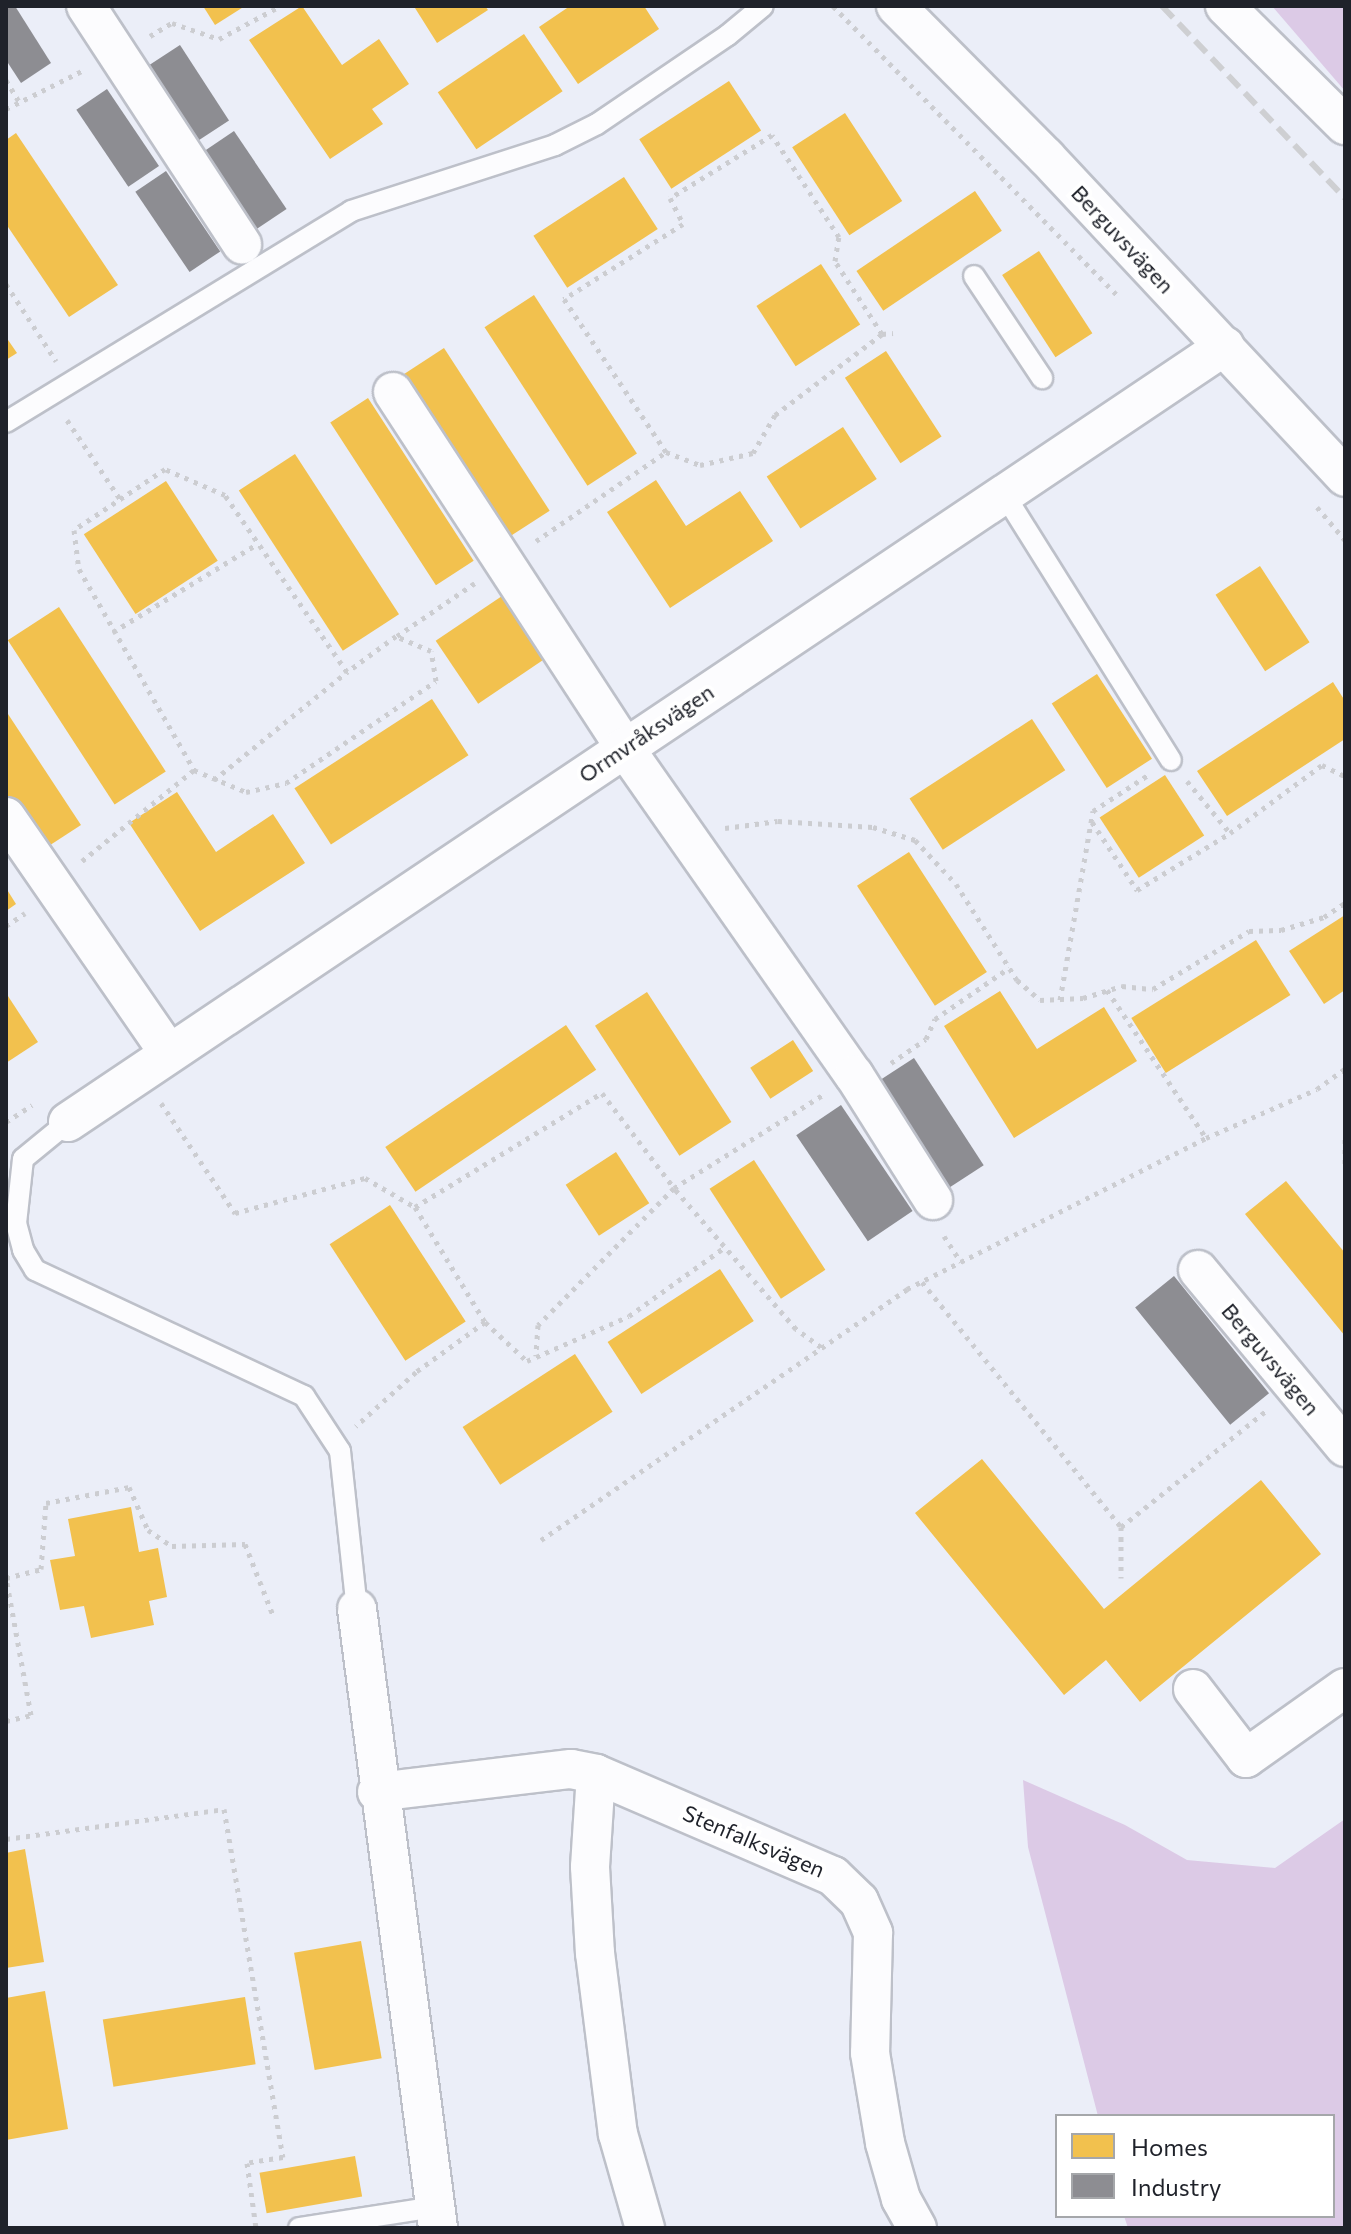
<!DOCTYPE html>
<html>
<head>
<meta charset="utf-8">
<style>
  body { margin:0 }
  #map { position:relative; width:1351px; height:2234px; overflow:hidden; background:#ebeef8; font-family:Commissioner,sans-serif }
  div>[style] { position:absolute }
  [style*='--x'] { left:calc(var(--x)*1px); top:calc(var(--y)*1px); width:calc(var(--w)*1px); rotate:calc(var(--a)*1deg) }
  .green>* { inset:0; background:#dccae6 }
  .homes>* { inset:0; background:#f2c14e; transform-origin:0 0 }
  .industry>* { inset:0; background:#8d8d92; transform-origin:0 0 }
  .path>* { height:5px; margin-top:-2.5px; transform-origin:0; background:repeating-linear-gradient(90deg,#cccdd1 0 4px,transparent 0 10px) }
  .roads { filter:drop-shadow(2px 0 #bdc0c9) drop-shadow(-2px 0 #bdc0c9) drop-shadow(0 2px #bdc0c9) drop-shadow(0 -2px #bdc0c9) }
  .lane>* { height:20px; margin:-10px; padding:0 10px; transform-origin:10px; border-radius:10px; background:#fcfcfe }
  .street>* { height:38px; margin:-19px; padding:0 19px; transform-origin:19px; border-radius:19px; background:#fcfcfe }
  .rail>* { height:6px; margin-top:-3px; transform-origin:0; background:repeating-linear-gradient(90deg,#cecfd2 0 16px,transparent 0 24px) }
  span { translate:-50% -50%; white-space:nowrap; text-align:center; line-height:1.15; -webkit-text-stroke:8px #fff; paint-order:stroke }
  .street-label { font-size:22px; color:#1f222a }
  .frame { position:absolute; inset:0; border:8px solid #1f222a; pointer-events:none }
  .legend { position:absolute; left:1055px; top:2114px; width:280px; height:104px; box-sizing:border-box; background:#fff; border:2px solid #a5a7aa; margin:0; padding:10px 14px; list-style:none; font-size:24px; color:#1f222a }
  .legend li { display:flex; align-items:center; gap:16px; height:40px }
  .legend b { width:40px; border:2px solid #a5a7aa }
</style>
</head>
<body>
<div id="map">
  <div class="green">
    <div style="clip-path:polygon(1272px 6px,1345px 6px,1345px 91px)"></div>
    <div style="clip-path:polygon(1023px 1780px,1125px 1825px,1187px 1860px,1275px 1868px,1345px 1819px,1345px 2228px,1128px 2228px,1124px 2216px,1333px 2216px,1333px 2116px,1098px 2116px,1028px 1847px)"></div>
  </div>
  <div class="homes">
    <div style="clip-path:polygon(203px 6px,245px 6px,215px 25px)"></div>
    <div style="clip-path:polygon(302px 6px,342px 65px,379px 39px,409px 84px,372px 109px,383px 124px,330px 159px,249px 40px)"></div>
    <div style="clip-path:polygon(419px 6px,485px 6px,488px 10px,437px 43px,415px 8px)"></div>
    <div style="clip-path:polygon(570px 6px,644px 6px,659px 29px,578px 84px,539px 27px)"></div>
    <div style="left:524px;top:34px;width:69px;height:104px;rotate:56deg"></div>
    <div style="left:729px;top:81px;width:59px;height:107px;rotate:57deg"></div>
    <div style="left:845px;top:113px;width:105px;height:63px;rotate:57deg"></div>
    <div style="clip-path:polygon(16px 133px,118px 285px,69px 317px,6px 224px,6px 140px)"></div>
    <div style="left:624px;top:177px;width:62px;height:108px;rotate:57deg"></div>
    <div style="left:975px;top:191px;width:48px;height:143px;rotate:56deg"></div>
    <div style="left:1039px;top:251px;width:98px;height:44px;rotate:57deg"></div>
    <div style="left:821px;top:264px;width:72px;height:77px;rotate:57deg"></div>
    <div style="left:534px;top:295px;width:189px;height:59px;rotate:57deg"></div>
    <div style="clip-path:polygon(6px 337px,17px 353px,6px 360px)"></div>
    <div style="left:444px;top:348px;width:194px;height:48px;rotate:57deg"></div>
    <div style="left:886px;top:351px;width:102px;height:49px;rotate:57deg"></div>
    <div style="left:368px;top:398px;width:194px;height:45px;rotate:57deg"></div>
    <div style="left:843px;top:427px;width:62px;height:91px;rotate:57deg"></div>
    <div style="left:295px;top:454px;width:191px;height:67px;rotate:57deg"></div>
    <div style="clip-path:polygon(656px 480px,686px 526px,740px 491px,773px 541px,670px 608px,607px 512px)"></div>
    <div style="left:166px;top:481px;width:95px;height:98px;rotate:57deg"></div>
    <div style="left:1260px;top:566px;width:91px;height:53px;rotate:57deg"></div>
    <div style="left:502px;top:596px;width:76px;height:80px;rotate:56deg"></div>
    <div style="left:59px;top:607px;width:196px;height:61px;rotate:57deg"></div>
    <div style="left:1097px;top:674px;width:101px;height:54px;rotate:57deg"></div>
    <div style="clip-path:polygon(1333px 682px,1345px 701px,1345px 739px,1227px 816px,1197px 771px)"></div>
    <div style="left:432px;top:699px;width:67px;height:164px;rotate:57deg"></div>
    <div style="clip-path:polygon(6px 711px,81px 825px,41px 851px,6px 797px)"></div>
    <div style="left:1032px;top:719px;width:61px;height:146px;rotate:57deg"></div>
    <div style="left:1165px;top:775px;width:72px;height:78px;rotate:57deg"></div>
    <div style="clip-path:polygon(177px 792px,216px 852px,273px 814px,305px 863px,200px 931px,129px 823px)"></div>
    <div style="left:909px;top:852px;width:143px;height:62px;rotate:57deg"></div>
    <div style="clip-path:polygon(6px 888px,16px 904px,6px 911px)"></div>
    <div style="clip-path:polygon(1345px 915px,1345px 990px,1324px 1004px,1289px 951px)"></div>
    <div style="left:1256px;top:940px;width:65px;height:147px;rotate:58deg"></div>
    <div style="clip-path:polygon(1000px 991px,1037px 1049px,1104px 1007px,1137px 1061px,1014px 1138px,944px 1026px)"></div>
    <div style="left:647px;top:992px;width:155px;height:62px;rotate:57deg"></div>
    <div style="clip-path:polygon(6px 993px,38px 1042px,6px 1063px)"></div>
    <div style="left:566px;top:1025px;width:54px;height:218px;rotate:56deg"></div>
    <div style="left:793px;top:1040px;width:37px;height:51px;rotate:57deg"></div>
    <div style="left:616px;top:1152px;width:61px;height:60px;rotate:57deg"></div>
    <div style="left:754px;top:1160px;width:131px;height:53px;rotate:57deg"></div>
    <div style="clip-path:polygon(1286px 1181px,1345px 1253px,1345px 1336px,1245px 1214px)"></div>
    <div style="left:390px;top:1205px;width:139px;height:72px;rotate:57deg"></div>
    <div style="left:720px;top:1269px;width:62px;height:134px;rotate:57deg"></div>
    <div style="left:575px;top:1354px;width:69px;height:134px;rotate:57deg"></div>
    <div style="clip-path:polygon(982px 1459px,1104px 1609px,1261px 1480px,1321px 1554px,1140px 1702px,1106px 1660px,1064px 1695px,915px 1513px)"></div>
    <div style="clip-path:polygon(131px 1507px,139px 1552px,158px 1548px,167px 1597px,149px 1601px,154px 1625px,91px 1638px,84px 1606px,60px 1610px,50px 1560px,75px 1556px,68px 1519px)"></div>
    <div style="clip-path:polygon(25px 1849px,44px 1962px,6px 1968px,6px 1853px)"></div>
    <div style="left:361px;top:1941px;width:119px;height:68px;rotate:80deg"></div>
    <div style="clip-path:polygon(45px 1991px,68px 2129px,6px 2140px,6px 1998px)"></div>
    <div style="left:245px;top:1997px;width:68px;height:144px;rotate:81deg"></div>
    <div style="left:355px;top:2156px;width:41px;height:97px;rotate:80deg"></div>
  </div>
  <div class="industry">
    <div style="clip-path:polygon(6px 6px,15px 6px,51px 63px,21px 83px,6px 60px)"></div>
    <div style="left:180px;top:45px;width:90px;height:37px;rotate:57deg"></div>
    <div style="left:107px;top:89px;width:93px;height:37px;rotate:56deg"></div>
    <div style="left:234px;top:131px;width:94px;height:37px;rotate:56deg"></div>
    <div style="left:166px;top:171px;width:97px;height:37px;rotate:56deg"></div>
    <div style="left:914px;top:1058px;width:128px;height:50px;rotate:57deg"></div>
    <div style="left:841px;top:1105px;width:128px;height:54px;rotate:56deg"></div>
    <div style="left:1174px;top:1276px;width:151px;height:50px;rotate:51deg"></div>
  </div>
  <div class="path">
    <div style="--x:833;--y:6;--w:407;--a:45.5"></div>
    <div style="--x:150;--y:36;--w:26;--a:-31"></div>
    <div style="--x:172;--y:23;--w:50;--a:18.8"></div>
    <div style="--x:219;--y:39;--w:69;--a:-28.4"></div>
    <div style="--x:6;--y:80;--w:27;--a:59"></div>
    <div style="--x:6;--y:109;--w:87;--a:-26.6"></div>
    <div style="--x:6;--y:284;--w:92;--a:57"></div>
    <div style="--x:882;--y:334;--w:11;--a:-5"></div>
    <div style="--x:67;--y:420;--w:95;--a:56.1"></div>
    <div style="--x:1317;--y:507;--w:43;--a:49.7"></div>
    <div style="--x:536;--y:541;--w:158;--a:-34.4"></div>
    <div style="--x:666;--y:452;--w:36;--a:21"></div>
    <div style="--x:700;--y:465;--w:54;--a:-12.8"></div>
    <div style="--x:753;--y:453;--w:44;--a:-59.9"></div>
    <div style="--x:775;--y:415;--w:134;--a:-37.1"></div>
    <div style="--x:882;--y:334;--w:87;--a:-122.8"></div>
    <div style="--x:835;--y:261;--w:24;--a:-81"></div>
    <div style="--x:839;--y:237;--w:122;--a:-123.3"></div>
    <div style="--x:772;--y:135;--w:120;--a:148.3"></div>
    <div style="--x:670;--y:198;--w:29;--a:63"></div>
    <div style="--x:683;--y:224;--w:141;--a:147.8"></div>
    <div style="--x:564;--y:299;--w:184;--a:56.3"></div>
    <div style="--x:113;--y:632;--w:169;--a:-31.4"></div>
    <div style="--x:397;--y:636;--w:94;--a:-34.2"></div>
    <div style="--x:214;--y:780;--w:171;--a:-39.1"></div>
    <div style="--x:1187;--y:781;--w:67;--a:50.4"></div>
    <div style="--x:1230;--y:833;--w:114;--a:-36.5"></div>
    <div style="--x:1322;--y:765;--w:25;--a:26"></div>
    <div style="--x:1092;--y:822;--w:82;--a:56.5"></div>
    <div style="--x:1137;--y:890;--w:109;--a:-31.5"></div>
    <div style="--x:725;--y:828;--w:53;--a:-7.5"></div>
    <div style="--x:778;--y:821;--w:95;--a:3.6"></div>
    <div style="--x:873;--y:827;--w:44;--a:17.2"></div>
    <div style="--x:915;--y:840;--w:60;--a:47"></div>
    <div style="--x:956;--y:884;--w:114;--a:57.6"></div>
    <div style="--x:1017;--y:980;--w:30;--a:41"></div>
    <div style="--x:1040;--y:1000;--w:43;--a:-2.7"></div>
    <div style="--x:1083;--y:998;--w:41;--a:-17.1"></div>
    <div style="--x:1122;--y:986;--w:31;--a:6"></div>
    <div style="--x:1153;--y:989;--w:112;--a:-31.1"></div>
    <div style="--x:1249;--y:931;--w:32;--a:-2"></div>
    <div style="--x:1281;--y:930;--w:45;--a:-16.8"></div>
    <div style="--x:1324;--y:917;--w:25;--a:-34"></div>
    <div style="--x:82;--y:861;--w:144;--a:-39.1"></div>
    <div style="--x:194;--y:770;--w:56;--a:22.9"></div>
    <div style="--x:246;--y:792;--w:41;--a:-12.7"></div>
    <div style="--x:286;--y:783;--w:181;--a:-34.2"></div>
    <div style="--x:436;--y:681;--w:30;--a:-99"></div>
    <div style="--x:431;--y:651;--w:38;--a:-157"></div>
    <div style="--x:396;--y:636;--w:61;--a:143.7"></div>
    <div style="--x:347;--y:672;--w:215;--a:-124.6"></div>
    <div style="--x:225;--y:495;--w:65;--a:-156.6"></div>
    <div style="--x:165;--y:469;--w:110;--a:146.2"></div>
    <div style="--x:74;--y:530;--w:39;--a:83"></div>
    <div style="--x:79;--y:569;--w:232;--a:60.2"></div>
    <div style="--x:6;--y:926;--w:23;--a:-34"></div>
    <div style="--x:1107;--y:990;--w:178;--a:56.2"></div>
    <div style="--x:1060;--y:1000;--w:192;--a:-80.1"></div>
    <div style="--x:1093;--y:811;--w:66;--a:-33.2"></div>
    <div style="--x:891;--y:1063;--w:42;--a:-34.4"></div>
    <div style="--x:926;--y:1039;--w:22;--a:-66"></div>
    <div style="--x:935;--y:1019;--w:90;--a:-34.6"></div>
    <div style="--x:161;--y:1103;--w:133;--a:56.1"></div>
    <div style="--x:235;--y:1213;--w:135;--a:-15.1"></div>
    <div style="--x:365;--y:1178;--w:58;--a:30.1"></div>
    <div style="--x:415;--y:1207;--w:135;--a:58.7"></div>
    <div style="--x:485;--y:1322;--w:85;--a:144.1"></div>
    <div style="--x:416;--y:1372;--w:81;--a:138"></div>
    <div style="--x:6;--y:1122;--w:31;--a:-33"></div>
    <div style="--x:1345;--y:1139;--w:28;--a:90"></div>
    <div style="--x:415;--y:1207;--w:219;--a:-31.4"></div>
    <div style="--x:602;--y:1093;--w:119;--a:52.8"></div>
    <div style="--x:674;--y:1188;--w:193;--a:134.8"></div>
    <div style="--x:538;--y:1325;--w:31;--a:94"></div>
    <div style="--x:944;--y:1236;--w:31;--a:57"></div>
    <div style="--x:922;--y:1282;--w:316;--a:50.9"></div>
    <div style="--x:1121;--y:1527;--w:51;--a:90"></div>
    <div style="--x:485;--y:1322;--w:57;--a:42.9"></div>
    <div style="--x:527;--y:1361;--w:111;--a:-23.8"></div>
    <div style="--x:629;--y:1316;--w:118;--a:-35.7"></div>
    <div style="--x:821;--y:1347;--w:31;--a:-144"></div>
    <div style="--x:796;--y:1329;--w:186;--a:-130.9"></div>
    <div style="--x:674;--y:1188;--w:176;--a:-32"></div>
    <div style="--x:1121;--y:1527;--w:187;--a:-38.7"></div>
    <div style="--x:541;--y:1540;--w:444;--a:-34.4"></div>
    <div style="--x:907;--y:1289;--w:335;--a:-26.8"></div>
    <div style="--x:1206;--y:1138;--w:121;--a:-23.8"></div>
    <div style="--x:1317;--y:1089;--w:34;--a:-36"></div>
    <div style="--x:6;--y:1721;--w:26;--a:-13"></div>
    <div style="--x:31;--y:1715;--w:139;--a:-100.3"></div>
    <div style="--x:6;--y:1578;--w:36;--a:-14"></div>
    <div style="--x:41;--y:1569;--w:66;--a:-85.7"></div>
    <div style="--x:46;--y:1503;--w:85;--a:-10.9"></div>
    <div style="--x:129;--y:1487;--w:47;--a:66.2"></div>
    <div style="--x:148;--y:1530;--w:29;--a:34"></div>
    <div style="--x:172;--y:1546;--w:73;--a:-1.6"></div>
    <div style="--x:245;--y:1544;--w:76;--a:68.5"></div>
    <div style="--x:6;--y:1839;--w:220;--a:-7.8"></div>
    <div style="--x:224;--y:1809;--w:353;--a:80.4"></div>
    <div style="--x:283;--y:2157;--w:36;--a:171"></div>
    <div style="--x:247;--y:2163;--w:66;--a:82.1"></div>
  </div>
  <div class="roads">
    <div class="lane">
      <div style="--x:974;--y:276;--w:123;--a:56.3"></div>
      <div style="--x:6;--y:422;--w:404;--a:-31.4"></div>
      <div style="--x:351;--y:211;--w:214;--a:-17.9"></div>
      <div style="--x:555;--y:145;--w:47;--a:-26.6"></div>
      <div style="--x:597;--y:124;--w:158;--a:-34.2"></div>
      <div style="--x:728;--y:35;--w:45;--a:-39.6"></div>
      <div style="--x:1004;--y:494;--w:314;--a:57.9"></div>
      <div style="--x:68;--y:1122;--w:58;--a:140.6"></div>
      <div style="--x:23;--y:1159;--w:64;--a:96.2"></div>
      <div style="--x:16;--y:1223;--w:28;--a:75"></div>
      <div style="--x:23;--y:1250;--w:23;--a:59"></div>
      <div style="--x:35;--y:1270;--w:297;--a:25.1"></div>
      <div style="--x:304;--y:1396;--w:66;--a:56.8"></div>
      <div style="--x:340;--y:1451;--w:159;--a:83.9"></div>
      <div style="--x:299;--y:2228;--w:138;--a:-8.8"></div>
    </div>
    <div class="street">
      <div style="--x:86;--y:6;--w:285;--a:56.8"></div>
      <div style="--x:896;--y:6;--w:213;--a:45.2"></div>
      <div style="--x:1046;--y:157;--w:438;--a:46.9"></div>
      <div style="--x:1225;--y:6;--w:169;--a:44.8"></div>
      <div style="--x:393;--y:392;--w:424;--a:56.9"></div>
      <div style="--x:624;--y:747;--w:401;--a:55"></div>
      <div style="--x:854;--y:1075;--w:148;--a:57.7"></div>
      <div style="--x:6;--y:817;--w:287;--a:55.4"></div>
      <div style="--x:68;--y:1122;--w:1393;--a:-33.85"></div>
      <div style="--x:1198;--y:1270;--w:230;--a:50.3"></div>
      <div style="--x:357;--y:1609;--w:624;--a:82.54"></div>
      <div style="--x:1193;--y:1689;--w:87;--a:52.5"></div>
      <div style="--x:1246;--y:1758;--w:121;--a:-35.3"></div>
      <div style="--x:596;--y:1774;--w:93;--a:93.7"></div>
      <div style="--x:590;--y:1867;--w:86;--a:86.7"></div>
      <div style="--x:595;--y:1953;--w:182;--a:82.8"></div>
      <div style="--x:618;--y:2134;--w:98;--a:74"></div>
      <div style="--x:377;--y:1792;--w:195;--a:-6.8"></div>
      <div style="--x:571;--y:1769;--w:25;--a:11"></div>
      <div style="--x:596;--y:1774;--w:258;--a:23.3"></div>
      <div style="--x:833;--y:1876;--w:36;--a:44"></div>
      <div style="--x:859;--y:1901;--w:35;--a:66"></div>
      <div style="--x:873;--y:1933;--w:120;--a:91.4"></div>
      <div style="--x:870;--y:2053;--w:91;--a:80.5"></div>
      <div style="--x:885;--y:2143;--w:58;--a:74.1"></div>
      <div style="--x:901;--y:2199;--w:33;--a:61"></div>
    </div>
  </div>
  <div class="rail">
    <div style="--x:1162;--y:6;--w:265;--a:46.4"></div>
  </div>
  <div class="street-label">
    <span style="left:1123px;top:239px;rotate:47deg">Berguvsvägen</span>
    <span style="left:646px;top:733px;rotate:-34deg">Ormvråksvägen</span>
    <span style="left:1271px;top:1359px;rotate:50deg">Berguvsvägen</span>
    <span style="left:754px;top:1841px;rotate:23deg">Stenfalksvägen</span>
  </div>
  <div class="frame"></div>
  <ul class="legend">
  <li><b style="height:22px;background:#f2c14e"></b>Homes</li>
  <li><b style="height:22px;background:#8d8d92"></b>Industry</li>
  </ul>
</div>
</body>
</html>
